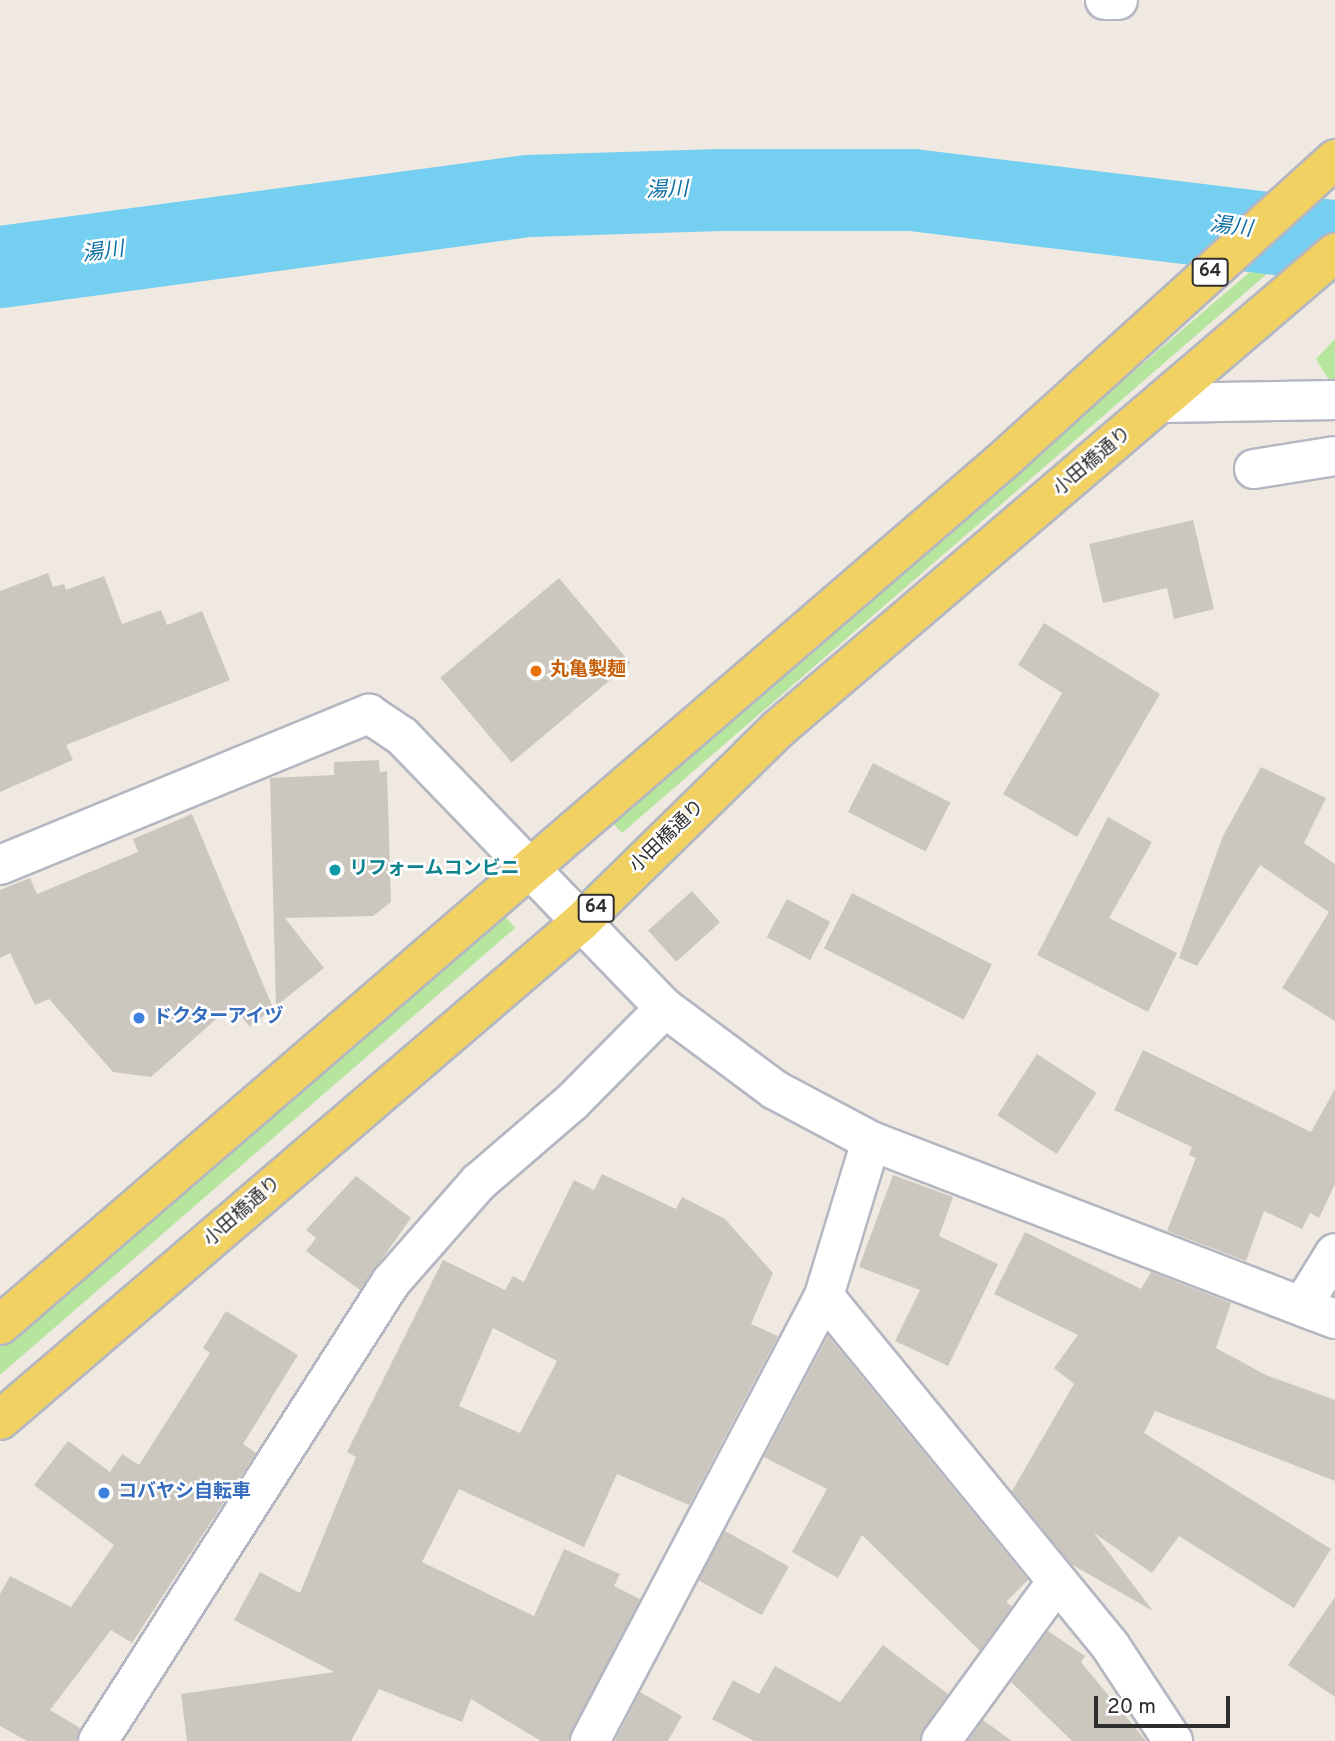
<!DOCTYPE html>
<html>
<head>
<meta charset="utf-8">
<style>
  body { margin:0 }
  #map { position:relative; width:1335px; height:1741px; overflow:hidden; background:#efe9e1; font-family:Overpass,"Noto Sans JP",sans-serif }
  div>[style] { position:absolute }
  [style*='--x'] { left:calc(var(--x)*1px); top:calc(var(--y)*1px); width:calc(var(--w)*1px); rotate:calc(var(--a)*1deg) }
  .green>* { inset:0; background:#b6e59e }
  .river>* { height:82px; margin:-41px; padding:0 41px; transform-origin:41px; border-radius:41px; background:#75cff0 }
  .building>* { inset:0; background:#cbc7bf; transform-origin:0 0 }
  .roads { filter:drop-shadow(2px 0 #b4b7c1) drop-shadow(-2px 0 #b4b7c1) drop-shadow(0 2px #b4b7c1) drop-shadow(0 -2px #b4b7c1) }
  .minor>* { height:38px; margin:-19px; padding:0 19px; transform-origin:19px; border-radius:19px; background:#fff }
  .tertiary>* { height:38px; margin:-19px; padding:0 19px; transform-origin:19px; border-radius:19px; background:#fff }
  .primary>* { height:38px; margin:-19px; padding:0 19px; transform-origin:19px; border-radius:19px; background:#f2d163 }
  .dots>* { width:19px; height:19px; translate:-50% -50%; box-sizing:border-box; border:4px solid #fff; border-radius:50% }
  span { translate:-50% -50%; white-space:nowrap; text-align:center; line-height:1.15; -webkit-text-stroke:5px #fff; paint-order:stroke }
  .shield-label span { padding:2px 5px; background:#fff; border:2px solid; border-radius:5px; -webkit-text-stroke-width:0 }
  .shield-label { font-size:18px; color:#2e2e2e; font-weight:700 }
  .street-label { font-size:19px; color:#2e2e2e }
  .food-label { font-size:19px; color:#c56008; font-weight:700 }
  .left { translate:0 -50%; text-align:left }
  .culture-label { font-size:19px; color:#0d838f; font-weight:700 }
  .shop-label { font-size:19px; color:#366cbe; font-weight:700 }
  .water-label { font-size:21px; color:#0d6fa3; font-style:italic }
  .scale { position:absolute; left:1094px; top:1696px; width:136px; height:32px; box-sizing:border-box; border:4px solid #2e2e2e; border-top:0; padding-left:9px; font-size:21px; line-height:24px; white-space:nowrap; color:#2e2e2e; -webkit-text-stroke:5px #fff; paint-order:stroke }
</style>
</head>
<body>
<div id="map">
  <div class="green">
    <div style="clip-path:polygon(1335px 199px,1335px 215px,622px 833px,610px 820px)"></div>
    <div style="clip-path:polygon(1335px 339px,1335px 380px,1329px 380px,1316px 359px)"></div>
    <div style="clip-path:polygon(503px 914px,515px 928px,0 1375px,0 1347px)"></div>
  </div>
  <div class="river">
    <div style="--x:0;--y:267;--w:533;--a:-7.66"></div>
    <div style="--x:528;--y:196;--w:192;--a:-1.8"></div>
    <div style="--x:720;--y:190;--w:192;--a:0"></div>
    <div style="--x:912;--y:190;--w:426;--a:6.9"></div>
  </div>
  <div class="building">
    <div style="clip-path:polygon(1193px 520px,1214px 609px,1174px 619px,1167px 588px,1103px 603px,1089px 544px)"></div>
    <div style="clip-path:polygon(48px 573px,53px 587px,64px 584px,66px 590px,104px 576px,122px 624px,161px 610px,167px 625px,202px 611px,230px 680px,66px 745px,73px 760px,0 792px,0 591px)"></div>
    <div style="left:559px;top:578px;width:111px;height:155px;rotate:50deg"></div>
    <div style="clip-path:polygon(1044px 623px,1160px 694px,1077px 837px,1003px 794px,1062px 693px,1018px 665px)"></div>
    <div style="clip-path:polygon(379px 760px,380px 772px,387px 771px,391px 902px,373px 916px,285px 918px,324px 968px,276px 1006px,270px 778px,334px 775px,334px 762px)"></div>
    <div style="left:873px;top:763px;width:87px;height:55px;rotate:27deg"></div>
    <div style="clip-path:polygon(1261px 767px,1326px 798px,1304px 843px,1335px 864px,1335px 1021px,1282px 988px,1329px 912px,1260px 865px,1197px 966px,1179px 958px,1223px 836px)"></div>
    <div style="clip-path:polygon(192px 814px,273px 1008px,250px 1027px,232px 1005px,151px 1077px,113px 1072px,49px 999px,35px 1005px,10px 953px,0 958px,0 890px,30px 878px,37px 894px,138px 852px,133px 839px)"></div>
    <div style="clip-path:polygon(1108px 817px,1152px 842px,1109px 918px,1177px 953px,1148px 1012px,1037px 955px)"></div>
    <div style="left:692px;top:891px;width:42px;height:59px;rotate:48deg"></div>
    <div style="left:852px;top:893px;width:157px;height:62px;rotate:27deg"></div>
    <div style="left:787px;top:899px;width:49px;height:43px;rotate:28deg"></div>
    <div style="clip-path:polygon(1143px 1050px,1311px 1132px,1335px 1089px,1335px 1184px,1319px 1218px,1310px 1213px,1302px 1229px,1264px 1211px,1246px 1261px,1167px 1231px,1196px 1158px,1189px 1155px,1192px 1147px,1114px 1110px)"></div>
    <div style="left:1037px;top:1054px;width:71px;height:73px;rotate:33deg"></div>
    <div style="clip-path:polygon(evenodd,602px 1174px,676px 1209px,682px 1197px,725px 1219px,773px 1273px,751px 1324px,778px 1336px,689px 1505px,617px 1474px,584px 1547px,459px 1489px,422px 1562px,534px 1616px,564px 1549px,620px 1574px,614px 1586px,640px 1599px,568px 1741px,541px 1741px,471px 1699px,462px 1722px,379px 1689px,351px 1741px,187px 1741px,181px 1694px,334px 1672px,234px 1620px,260px 1572px,300px 1593px,356px 1457px,347px 1452px,443px 1260px,505px 1290px,513px 1276px,524px 1282px,574px 1180px,594px 1190px,602px 1174px,493px 1328px,557px 1361px,520px 1433px,459px 1406px,493px 1328px)"></div>
    <div style="clip-path:polygon(893px 1175px,953px 1197px,939px 1236px,998px 1264px,948px 1366px,895px 1341px,920px 1290px,859px 1267px)"></div>
    <div style="clip-path:polygon(356px 1176px,411px 1218px,360px 1290px,306px 1251px,316px 1238px,306px 1230px)"></div>
    <div style="clip-path:polygon(1025px 1232px,1141px 1289px,1151px 1272px,1231px 1303px,1216px 1348px,1266px 1375px,1335px 1400px,1335px 1481px,1155px 1411px,1144px 1433px,1331px 1549px,1294px 1608px,1179px 1536px,1152px 1573px,1094px 1533px,1153px 1611px,1071px 1564px,1012px 1491px,1074px 1384px,1054px 1368px,1078px 1335px,994px 1294px)"></div>
    <div style="clip-path:polygon(226px 1311px,298px 1355px,243px 1444px,256px 1453px,132px 1643px,111px 1630px,50px 1710px,80px 1728px,76px 1741px,27px 1741px,0 1726px,0 1594px,10px 1576px,71px 1607px,114px 1545px,34px 1485px,68px 1441px,110px 1472px,122px 1454px,139px 1465px,210px 1353px,203px 1348px)"></div>
    <div style="clip-path:polygon(828px 1336px,1028px 1580px,1006px 1602px,1012px 1606px,980px 1651px,862px 1535px,838px 1578px,792px 1552px,827px 1489px,764px 1457px)"></div>
    <div style="left:725px;top:1531px;width:73px;height:56px;rotate:29deg"></div>
    <div style="clip-path:polygon(1335px 1597px,1335px 1697px,1288px 1665px)"></div>
    <div style="clip-path:polygon(1048px 1631px,1085px 1656px,1081px 1662px,1146px 1741px,1072px 1741px,1011px 1682px)"></div>
    <div style="clip-path:polygon(883px 1645px,948px 1694px,920px 1741px,754px 1741px,712px 1719px,733px 1680px,759px 1694px,775px 1666px,840px 1702px)"></div>
    <div style="clip-path:polygon(640px 1692px,682px 1716px,668px 1741px,615px 1741px)"></div>
    <div style="clip-path:polygon(983px 1720px,1012px 1741px,968px 1741px)"></div>
  </div>
  <div class="roads">
    <div class="minor">
      <div style="--x:1162;--y:403;--w:173;--a:-1"></div>
      <div style="--x:1254;--y:469;--w:82;--a:-9.1"></div>
      <div style="--x:0;--y:865;--w:399;--a:-22.3"></div>
      <div style="--x:369;--y:714;--w:40;--a:34"></div>
      <div style="--x:402;--y:736;--w:378;--a:46"></div>
      <div style="--x:665;--y:1008;--w:137;--a:36.7"></div>
      <div style="--x:775;--y:1090;--w:109;--a:28"></div>
      <div style="--x:871;--y:1141;--w:497;--a:21"></div>
      <div style="--x:871;--y:1141;--w:162;--a:106.9"></div>
      <div style="--x:824;--y:1296;--w:453;--a:50.7"></div>
      <div style="--x:1111;--y:1647;--w:113;--a:56.6"></div>
      <div style="--x:1302;--y:1306;--w:62;--a:-58.1"></div>
      <div style="--x:98;--y:1741;--w:545;--a:-57.45"></div>
      <div style="--x:391;--y:1282;--w:133;--a:-48.7"></div>
      <div style="--x:479;--y:1182;--w:123;--a:-40.7"></div>
      <div style="--x:572;--y:1102;--w:132;--a:-45.3"></div>
      <div style="--x:590;--y:1741;--w:503;--a:-62.26"></div>
      <div style="--x:941;--y:1741;--w:195;--a:-54"></div>
    </div>
    <div class="tertiary">
      <div style="--x:1105;--y:0;--w:13;--a:0"></div>
    </div>
    <div class="primary">
      <div style="--x:0;--y:1325;--w:1331;--a:-40.76"></div>
      <div style="--x:1008;--y:456;--w:442;--a:-42.2"></div>
      <div style="--x:0;--y:1420;--w:765;--a:-40.6"></div>
      <div style="--x:581;--y:922;--w:276;--a:-44.4"></div>
      <div style="--x:778;--y:729;--w:733;--a:-40.52"></div>
    </div>
  </div>
  <div class="dots">
    <div style="left:536px;top:671px;background:#e8710a"></div>
    <div style="left:335px;top:870px;background:#0f9aa8"></div>
    <div style="left:139px;top:1018px;background:#3f7fe0"></div>
    <div style="left:104px;top:1493px;background:#3f7fe0"></div>
  </div>
  <div class="shield-label">
    <span style="left:1210px;top:272px">64</span>
    <span style="left:596px;top:908px">64</span>
  </div>
  <div class="street-label">
    <span style="left:1093px;top:462px;rotate:-40deg">小田橋通り</span>
    <span style="left:668px;top:837px;rotate:-44deg">小田橋通り</span>
    <span style="left:243px;top:1212px;rotate:-41deg">小田橋通り</span>
  </div>
  <div class="food-label">
    <span class="left" style="left:550px;top:671px">丸亀製麺</span>
  </div>
  <div class="culture-label">
    <span class="left" style="left:349px;top:870px">リフォームコンビニ</span>
  </div>
  <div class="shop-label">
    <span class="left" style="left:153px;top:1018px">ドクターアイヅ</span>
    <span class="left" style="left:118px;top:1493px">コバヤシ自転車</span>
  </div>
  <div class="water-label">
    <span style="left:667px;top:191px;rotate:-2deg">湯川</span>
    <span style="left:1231px;top:228px;rotate:7deg">湯川</span>
    <span style="left:103px;top:253px;rotate:-8deg">湯川</span>
  </div>
  <div class="scale">20 m</div>
</div>
</body>
</html>
